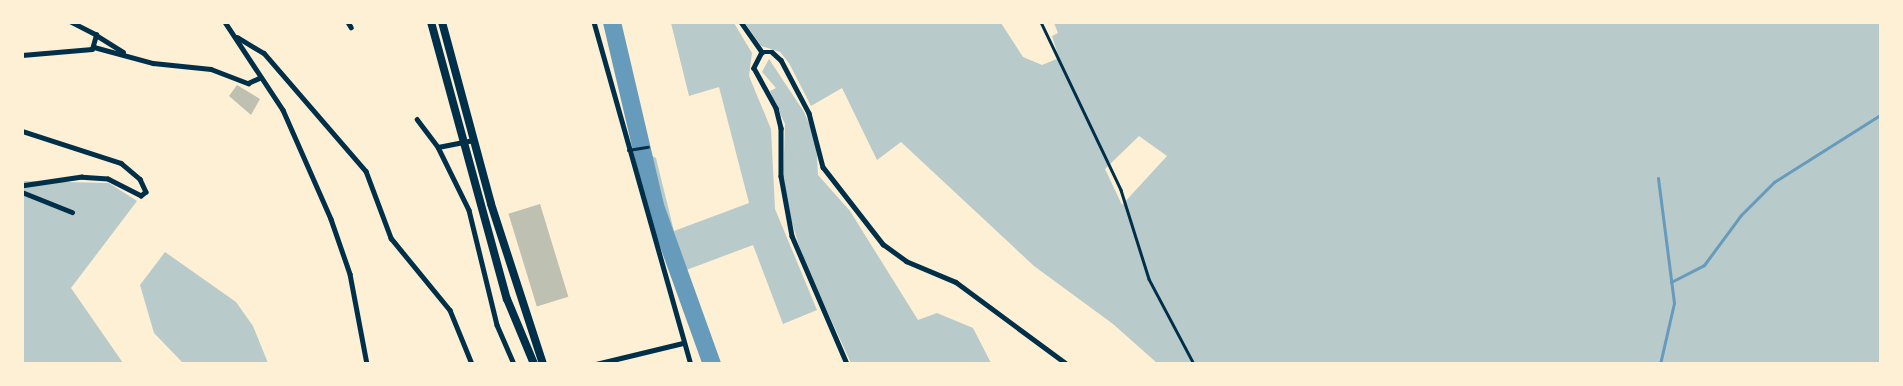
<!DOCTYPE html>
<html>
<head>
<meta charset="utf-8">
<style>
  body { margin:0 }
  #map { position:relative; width:1903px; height:386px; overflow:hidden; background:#fdf0d5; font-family:Montserrat,sans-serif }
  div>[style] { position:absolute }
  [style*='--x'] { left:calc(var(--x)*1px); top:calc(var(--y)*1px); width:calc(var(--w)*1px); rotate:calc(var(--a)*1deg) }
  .green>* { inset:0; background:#b9caca }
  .stream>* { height:3px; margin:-1.5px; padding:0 1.5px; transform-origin:1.5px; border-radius:1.5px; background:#669bbc }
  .river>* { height:18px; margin:-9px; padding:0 9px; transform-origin:9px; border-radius:9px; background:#669bbc }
  .building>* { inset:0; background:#bec0b2; transform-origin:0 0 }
  .service>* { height:2.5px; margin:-1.25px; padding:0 1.25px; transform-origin:1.25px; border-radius:1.25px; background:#003049 }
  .minor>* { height:4.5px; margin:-2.25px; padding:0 2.25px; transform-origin:2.25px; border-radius:2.25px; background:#003049 }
  .primary>* { height:8px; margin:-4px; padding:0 4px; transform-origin:4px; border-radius:4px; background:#003049 }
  span { translate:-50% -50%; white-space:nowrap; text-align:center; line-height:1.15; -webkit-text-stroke:4.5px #fdf0d5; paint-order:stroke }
  .frame { position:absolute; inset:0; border:24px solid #fdf0d5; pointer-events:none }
</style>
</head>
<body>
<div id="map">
  <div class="green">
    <div style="clip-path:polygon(671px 23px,734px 23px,752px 53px,749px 76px,771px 129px,775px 209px,817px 310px,783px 324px,753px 245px,681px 272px,646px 152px,656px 158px,674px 231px,749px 203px,719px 87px,689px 96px)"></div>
    <div style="clip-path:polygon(evenodd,745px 23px,1001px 23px,1023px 57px,1042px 65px,1059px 58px,1052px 36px,1058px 33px,1054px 23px,1880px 23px,1880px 363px,1157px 363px,1113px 324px,1034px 266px,901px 142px,877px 160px,842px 88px,811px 106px,789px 63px,780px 52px,761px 46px,745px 23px,1139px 136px,1167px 156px,1122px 205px,1105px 169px,1139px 136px)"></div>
    <div style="clip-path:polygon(769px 59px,804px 112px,816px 140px,818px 175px,850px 211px,918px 320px,937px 313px,973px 328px,991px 363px,851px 363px,803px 259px,790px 216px,783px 188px,785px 124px,770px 91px,776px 88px,762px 72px)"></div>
    <div style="clip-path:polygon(23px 181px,109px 183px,137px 201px,71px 288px,123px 363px,23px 364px)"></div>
    <div style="clip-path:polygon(165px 252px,236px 302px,253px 326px,268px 363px,183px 363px,154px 333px,140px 285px)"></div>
  </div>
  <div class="stream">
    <div style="--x:1658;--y:178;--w:126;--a:82.7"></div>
    <div style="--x:1674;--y:303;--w:63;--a:102.9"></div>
    <div style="--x:1671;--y:282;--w:37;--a:-27"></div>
    <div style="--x:1704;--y:265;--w:62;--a:-53.5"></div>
    <div style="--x:1741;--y:215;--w:47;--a:-45"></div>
    <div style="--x:1774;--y:182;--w:125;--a:-32.3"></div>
  </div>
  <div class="river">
    <div style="--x:612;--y:22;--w:189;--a:76.8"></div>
    <div style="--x:655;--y:206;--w:168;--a:70.2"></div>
  </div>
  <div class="building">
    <div style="clip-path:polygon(237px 85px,260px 99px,251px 115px,229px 96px)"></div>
    <div style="left:540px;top:204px;width:97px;height:33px;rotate:73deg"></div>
  </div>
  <div class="service">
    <div style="--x:1041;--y:22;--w:186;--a:64.5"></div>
    <div style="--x:1121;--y:190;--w:93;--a:72.5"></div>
    <div style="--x:1149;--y:279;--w:96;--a:62.1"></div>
    <div style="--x:628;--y:150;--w:20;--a:-9"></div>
  </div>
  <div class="minor">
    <div style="--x:225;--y:22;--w:105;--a:56.6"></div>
    <div style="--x:283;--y:110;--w:119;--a:66.2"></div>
    <div style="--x:331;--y:219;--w:58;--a:70.9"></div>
    <div style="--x:350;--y:274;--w:92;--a:79.3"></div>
    <div style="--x:348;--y:22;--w:6;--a:59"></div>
    <div style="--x:594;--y:22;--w:355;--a:74.2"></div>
    <div style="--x:741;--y:22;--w:37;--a:55"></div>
    <div style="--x:96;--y:35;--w:32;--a:32"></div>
    <div style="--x:237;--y:37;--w:31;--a:31"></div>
    <div style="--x:264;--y:53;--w:156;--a:49.2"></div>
    <div style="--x:366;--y:171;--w:72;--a:69.5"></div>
    <div style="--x:391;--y:238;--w:93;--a:50.7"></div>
    <div style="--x:450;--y:310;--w:58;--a:67.8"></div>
    <div style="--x:94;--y:47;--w:61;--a:15.2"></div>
    <div style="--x:153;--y:63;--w:58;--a:5.9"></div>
    <div style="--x:211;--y:69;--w:40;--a:21"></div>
    <div style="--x:248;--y:83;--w:12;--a:-24"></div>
    <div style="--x:762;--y:52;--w:10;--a:0"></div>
    <div style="--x:772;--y:52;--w:12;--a:42"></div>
    <div style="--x:781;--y:60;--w:60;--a:62.2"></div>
    <div style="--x:809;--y:113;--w:56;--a:75.5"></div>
    <div style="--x:823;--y:167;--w:98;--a:52.1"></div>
    <div style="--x:883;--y:244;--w:29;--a:36"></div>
    <div style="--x:906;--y:261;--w:54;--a:22.8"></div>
    <div style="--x:956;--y:282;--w:138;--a:36.5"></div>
    <div style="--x:762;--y:52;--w:18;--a:117"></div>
    <div style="--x:754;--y:68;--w:46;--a:61.2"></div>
    <div style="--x:776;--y:108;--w:21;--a:76"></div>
    <div style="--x:781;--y:128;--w:48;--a:90"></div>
    <div style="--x:781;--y:176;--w:61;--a:79.6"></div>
    <div style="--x:792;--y:236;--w:139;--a:66.7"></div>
    <div style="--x:22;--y:55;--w:70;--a:-4.9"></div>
    <div style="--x:92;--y:49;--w:15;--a:-74"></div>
    <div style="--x:96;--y:35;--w:29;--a:-153"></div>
    <div style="--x:417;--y:119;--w:35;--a:53"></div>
    <div style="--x:438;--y:147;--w:36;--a:-11"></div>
    <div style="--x:22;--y:131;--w:104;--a:17.9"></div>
    <div style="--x:121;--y:163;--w:25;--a:40"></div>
    <div style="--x:140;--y:179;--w:14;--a:65"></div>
    <div style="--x:146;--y:192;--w:6;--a:141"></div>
    <div style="--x:141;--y:196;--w:37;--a:-153"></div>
    <div style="--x:108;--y:179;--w:26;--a:-176"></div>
    <div style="--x:82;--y:177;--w:61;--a:171.5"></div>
    <div style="--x:438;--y:147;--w:70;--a:63.8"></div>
    <div style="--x:469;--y:210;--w:118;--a:76.3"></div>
    <div style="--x:497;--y:325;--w:43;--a:66.4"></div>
    <div style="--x:22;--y:192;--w:54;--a:21.8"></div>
    <div style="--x:596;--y:364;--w:89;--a:-13.6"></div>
  </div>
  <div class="primary">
    <div style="--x:431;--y:22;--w:287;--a:74.7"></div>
    <div style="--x:507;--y:299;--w:70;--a:67.4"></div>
    <div style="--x:442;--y:22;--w:188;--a:74.9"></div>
    <div style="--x:491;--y:204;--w:168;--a:72"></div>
  </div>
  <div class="frame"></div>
</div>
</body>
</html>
